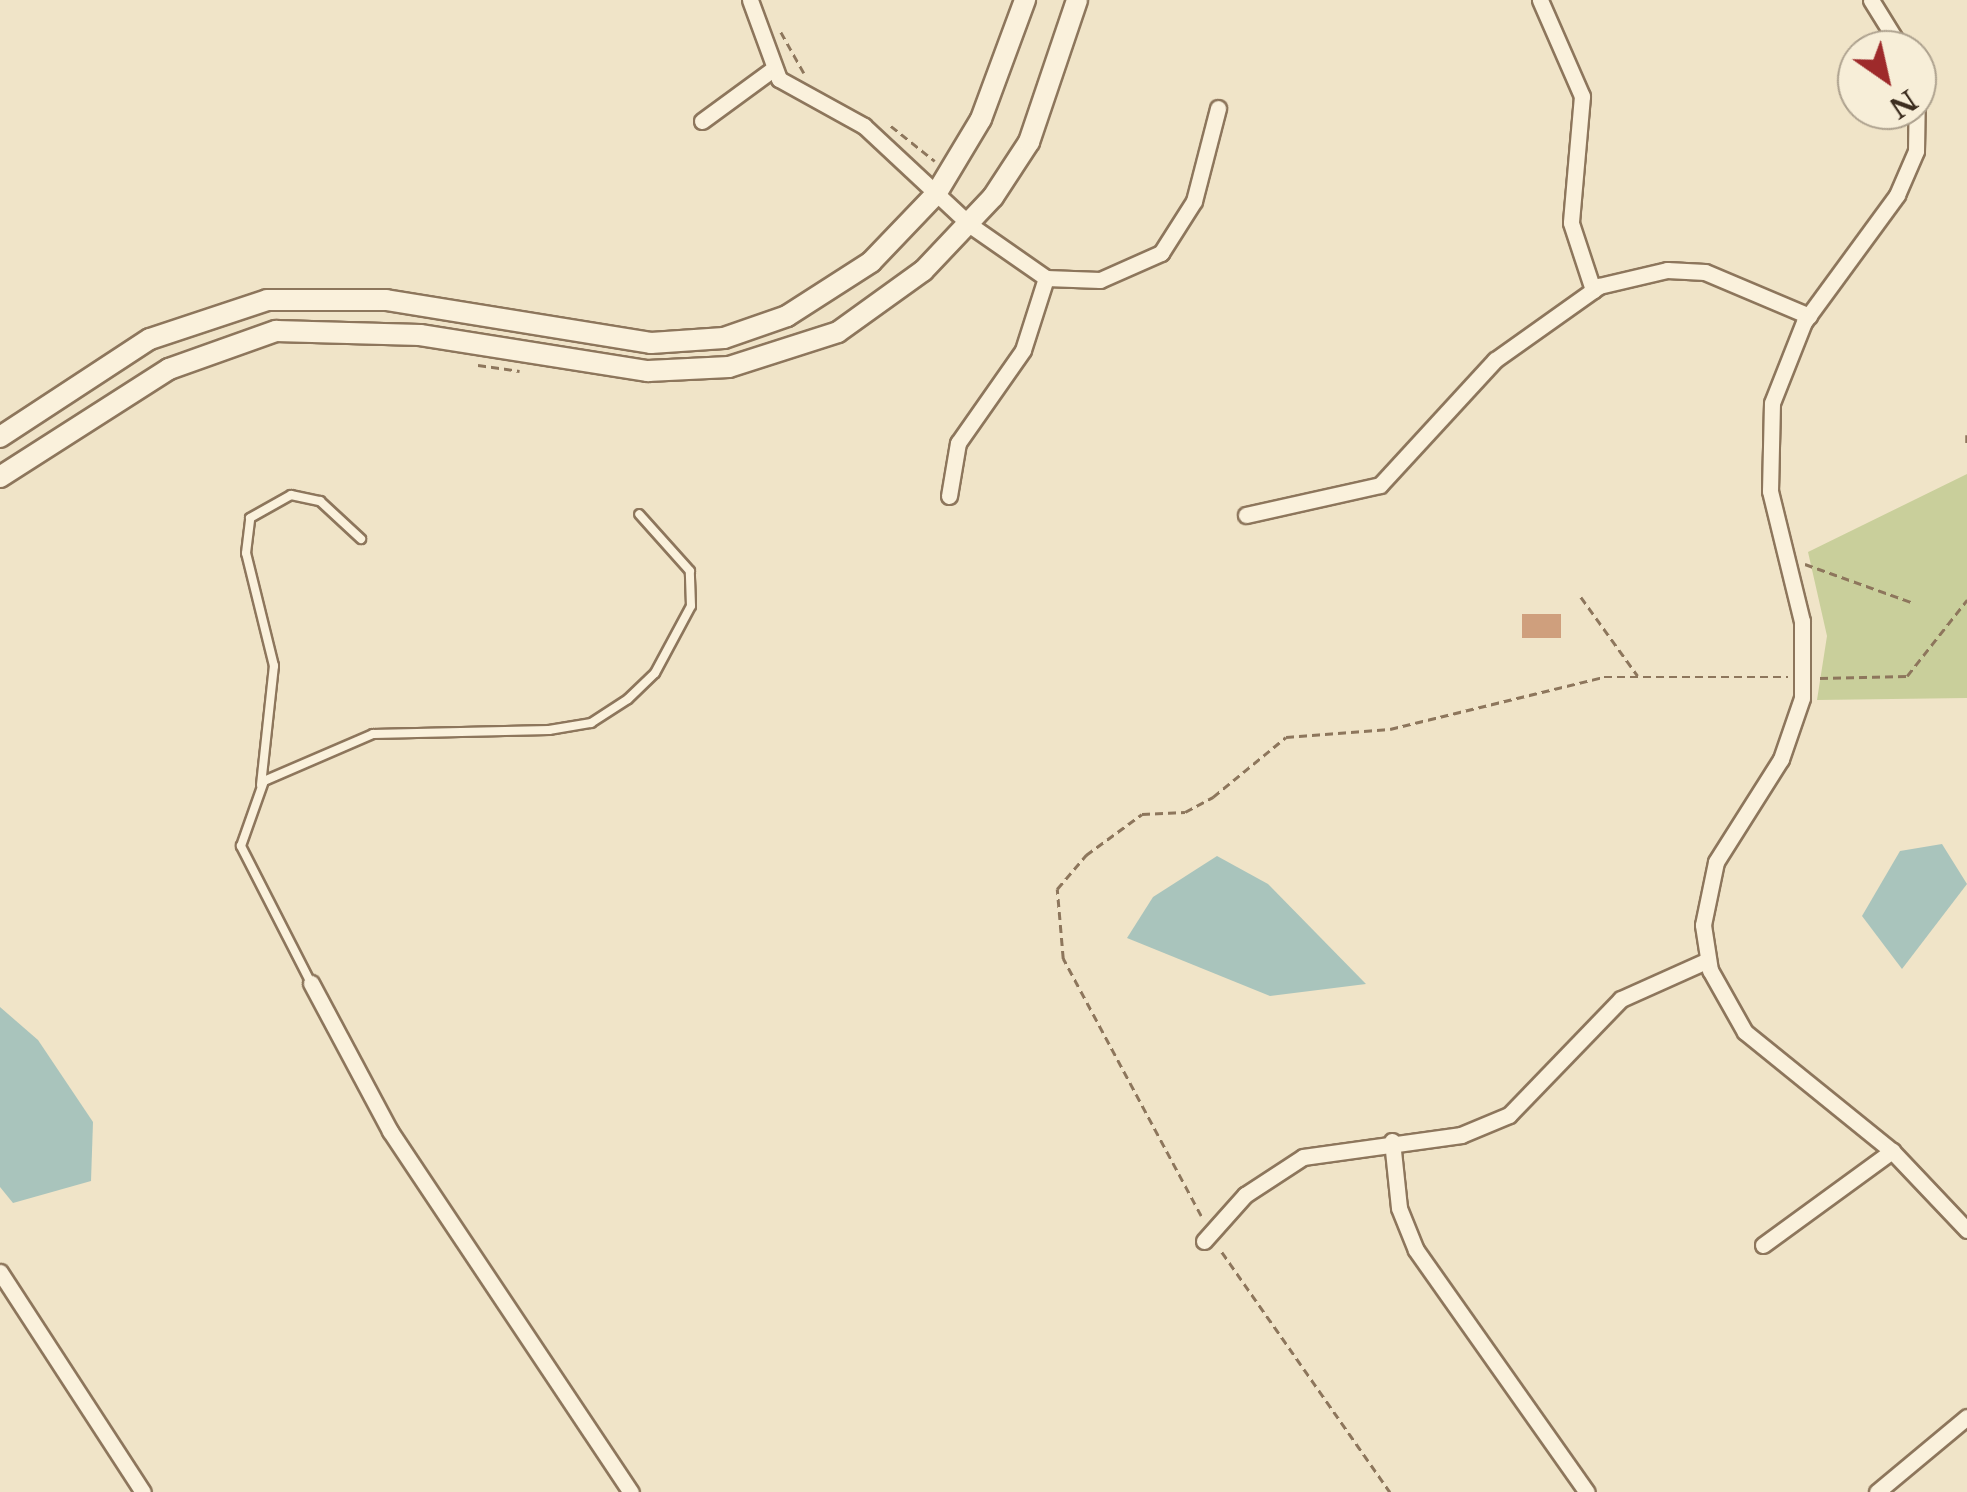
<!DOCTYPE html>
<html>
<head>
<meta charset="utf-8">
<style>
  body { margin:0 }
  #map { position:relative; width:1967px; height:1492px; overflow:hidden; background:#f0e4c8; font-family:"Libre Baskerville",serif }
  div>[style] { position:absolute }
  [style*='--x'] { left:calc(var(--x)*1px); top:calc(var(--y)*1px); width:calc(var(--w)*1px); rotate:calc(var(--a)*1deg) }
  .green>* { inset:0; background:#c9cf9b }
  .water>* { inset:0; background:#a9c4bc }
  .building>* { inset:0; background:#cf9f7d; transform-origin:0 0 }
  .path>* { height:2.5px; margin-top:-1.25px; transform-origin:0; background:repeating-linear-gradient(90deg,#8d765c 0 8px,transparent 0 13px) }
  .roads { filter:drop-shadow(2px 0 #8d765c) drop-shadow(-2px 0 #8d765c) drop-shadow(0 2px #8d765c) drop-shadow(0 -2px #8d765c) }
  .service>* { height:8px; margin:-4px; padding:0 4px; transform-origin:4px; border-radius:4px; background:#faf1dc }
  .minor>* { height:15px; margin:-7.5px; padding:0 7.5px; transform-origin:7.5px; border-radius:7.5px; background:#faf1dc }
  .tertiary>* { height:20px; margin:-10px; padding:0 10px; transform-origin:10px; border-radius:10px; background:#faf1dc }
  span { translate:-50% -50%; white-space:nowrap; text-align:center; line-height:1.15; -webkit-text-stroke:8px #f7eed8; paint-order:stroke }
  .north { position:absolute; left:1837px; top:30px; width:100px; height:100px; box-sizing:border-box; background:#f7eed8; border:2px solid #ada18e; border-radius:50%; rotate:146deg; font-size:28px; font-weight:700; line-height:40px; text-align:center; color:#3d2e20 }
  .north::after { content:''; display:block; margin:auto; width:35px; height:45px; background:#9e2a2b; clip-path:polygon(50% 0,100% 100%,50% 72%,0 100%) }
</style>
</head>
<body>
<div id="map">
  <div class="green">
    <div style="clip-path:polygon(1967px 474px,1967px 698px,1817px 700px,1827px 636px,1808px 552px)"></div>
  </div>
  <div class="water">
    <div style="clip-path:polygon(1942px 844px,1967px 884px,1902px 969px,1862px 916px,1900px 851px)"></div>
    <div style="clip-path:polygon(1217px 856px,1268px 884px,1366px 984px,1270px 996px,1127px 938px,1153px 897px)"></div>
    <div style="clip-path:polygon(0 1007px,38px 1040px,93px 1122px,91px 1181px,13px 1203px,0 1187px)"></div>
  </div>
  <div class="building">
    <div style="left:1561px;top:614px;width:24px;height:39px;rotate:90deg"></div>
  </div>
  <div class="path">
    <div style="--x:781;--y:32;--w:47;--a:60.7"></div>
    <div style="--x:891;--y:126;--w:56;--a:38.5"></div>
    <div style="--x:478;--y:365;--w:42;--a:8.1"></div>
    <div style="--x:1967;--y:435;--w:12;--a:90"></div>
    <div style="--x:1805;--y:564;--w:113;--a:19.7"></div>
    <div style="--x:1581;--y:597;--w:97;--a:54.2"></div>
    <div style="--x:1820;--y:678;--w:87;--a:-1.3"></div>
    <div style="--x:1907;--y:676;--w:97;--a:-51.7"></div>
    <div style="--x:1201;--y:1216;--w:292;--a:-118.2"></div>
    <div style="--x:1063;--y:959;--w:70;--a:-94.9"></div>
    <div style="--x:1057;--y:889;--w:45;--a:-49.5"></div>
    <div style="--x:1086;--y:855;--w:69;--a:-36.2"></div>
    <div style="--x:1142;--y:814;--w:43;--a:-2.7"></div>
    <div style="--x:1185;--y:812;--w:32;--a:-28"></div>
    <div style="--x:1213;--y:797;--w:94;--a:-39.4"></div>
    <div style="--x:1286;--y:737;--w:104;--a:-4.4"></div>
    <div style="--x:1390;--y:729;--w:220;--a:-13.7"></div>
    <div style="--x:1604;--y:677;--w:184;--a:0"></div>
    <div style="--x:1222;--y:1252;--w:293;--a:55"></div>
  </div>
  <div class="roads">
    <div class="service">
      <div style="--x:261;--y:785;--w:120;--a:-83.8"></div>
      <div style="--x:274;--y:666;--w:116;--a:-103.9"></div>
      <div style="--x:246;--y:553;--w:35;--a:-83"></div>
      <div style="--x:250;--y:518;--w:47;--a:-29.3"></div>
      <div style="--x:291;--y:495;--w:30;--a:12"></div>
      <div style="--x:320;--y:501;--w:56;--a:42.8"></div>
      <div style="--x:311;--y:983;--w:154;--a:-117.1"></div>
      <div style="--x:241;--y:846;--w:69;--a:-70.5"></div>
      <div style="--x:264;--y:781;--w:119;--a:-23.3"></div>
      <div style="--x:373;--y:734;--w:176;--a:-1.3"></div>
      <div style="--x:549;--y:730;--w:43;--a:-9.5"></div>
      <div style="--x:591;--y:723;--w:44;--a:-33"></div>
      <div style="--x:628;--y:699;--w:37;--a:-44"></div>
      <div style="--x:655;--y:673;--w:76;--a:-61.8"></div>
      <div style="--x:691;--y:606;--w:35;--a:-92"></div>
      <div style="--x:690;--y:571;--w:76;--a:-131.8"></div>
    </div>
    <div class="minor">
      <div style="--x:750;--y:0;--w:84;--a:69.8"></div>
      <div style="--x:779;--y:79;--w:97;--a:28.9"></div>
      <div style="--x:864;--y:126;--w:145;--a:43"></div>
      <div style="--x:970;--y:225;--w:93;--a:34.9"></div>
      <div style="--x:1046;--y:278;--w:54;--a:2.1"></div>
      <div style="--x:1100;--y:280;--w:67;--a:-23.9"></div>
      <div style="--x:1161;--y:253;--w:62;--a:-57.6"></div>
      <div style="--x:1194;--y:201;--w:96;--a:-75.5"></div>
      <div style="--x:1540;--y:0;--w:105;--a:66.4"></div>
      <div style="--x:1582;--y:96;--w:127;--a:95"></div>
      <div style="--x:1571;--y:223;--w:71;--a:71.8"></div>
      <div style="--x:1871;--y:0;--w:59;--a:58.2"></div>
      <div style="--x:1917;--y:88;--w:63;--a:90.9"></div>
      <div style="--x:1916;--y:151;--w:48;--a:113.4"></div>
      <div style="--x:1897;--y:195;--w:157;--a:126.2"></div>
      <div style="--x:1804;--y:322;--w:87;--a:111.6"></div>
      <div style="--x:1772;--y:403;--w:88;--a:91.3"></div>
      <div style="--x:1770;--y:491;--w:134;--a:76.2"></div>
      <div style="--x:1802;--y:621;--w:77;--a:90"></div>
      <div style="--x:1802;--y:698;--w:65;--a:109"></div>
      <div style="--x:1781;--y:759;--w:122;--a:122.3"></div>
      <div style="--x:1716;--y:862;--w:64;--a:101.7"></div>
      <div style="--x:1703;--y:925;--w:46;--a:81.2"></div>
      <div style="--x:1710;--y:970;--w:71;--a:60.6"></div>
      <div style="--x:1745;--y:1032;--w:189;--a:39"></div>
      <div style="--x:1892;--y:1151;--w:109;--a:46.5"></div>
      <div style="--x:702;--y:121;--w:88;--a:-36.2"></div>
      <div style="--x:949;--y:496;--w:54;--a:-80.4"></div>
      <div style="--x:958;--y:443;--w:113;--a:-55"></div>
      <div style="--x:1023;--y:350;--w:76;--a:-72.3"></div>
      <div style="--x:1246;--y:515;--w:137;--a:-12.6"></div>
      <div style="--x:1380;--y:485;--w:170;--a:-47.4"></div>
      <div style="--x:1495;--y:360;--w:128;--a:-35.4"></div>
      <div style="--x:1599;--y:286;--w:70;--a:-13.2"></div>
      <div style="--x:1667;--y:270;--w:38;--a:3"></div>
      <div style="--x:1705;--y:272;--w:113;--a:22.9"></div>
      <div style="--x:311;--y:983;--w:168;--a:61.9"></div>
      <div style="--x:390;--y:1131;--w:434;--a:56.3"></div>
      <div style="--x:1392;--y:1141;--w:67;--a:84"></div>
      <div style="--x:1399;--y:1208;--w:45;--a:68"></div>
      <div style="--x:1416;--y:1250;--w:296;--a:54.8"></div>
      <div style="--x:1204;--y:1241;--w:62;--a:-48.3"></div>
      <div style="--x:1245;--y:1195;--w:69;--a:-33.2"></div>
      <div style="--x:1303;--y:1157;--w:160;--a:-7.9"></div>
      <div style="--x:1461;--y:1135;--w:52;--a:-22.6"></div>
      <div style="--x:1509;--y:1115;--w:161;--a:-46"></div>
      <div style="--x:1621;--y:999;--w:95;--a:-24.1"></div>
      <div style="--x:1763;--y:1245;--w:160;--a:-36.1"></div>
      <div style="--x:0;--y:1272;--w:262;--a:57"></div>
      <div style="--x:1877;--y:1492;--w:117;--a:-39.8"></div>
    </div>
    <div class="tertiary">
      <div style="--x:0;--y:437;--w:179;--a:-33.2"></div>
      <div style="--x:150;--y:339;--w:123;--a:-18.4"></div>
      <div style="--x:267;--y:300;--w:119;--a:0"></div>
      <div style="--x:386;--y:300;--w:268;--a:9.2"></div>
      <div style="--x:651;--y:343;--w:73;--a:-3.9"></div>
      <div style="--x:724;--y:338;--w:67;--a:-19.2"></div>
      <div style="--x:787;--y:316;--w:100;--a:-32.7"></div>
      <div style="--x:871;--y:262;--w:94;--a:-46.3"></div>
      <div style="--x:936;--y:194;--w:87;--a:-59"></div>
      <div style="--x:981;--y:119;--w:127;--a:-69.7"></div>
      <div style="--x:0;--y:477;--w:201;--a:-32.6"></div>
      <div style="--x:169;--y:369;--w:114;--a:-19.6"></div>
      <div style="--x:276;--y:331;--w:144;--a:1.6"></div>
      <div style="--x:420;--y:335;--w:231;--a:9"></div>
      <div style="--x:648;--y:371;--w:81;--a:-2.8"></div>
      <div style="--x:729;--y:367;--w:114;--a:-17.8"></div>
      <div style="--x:838;--y:332;--w:105;--a:-35.7"></div>
      <div style="--x:923;--y:271;--w:102;--a:-46.6"></div>
      <div style="--x:993;--y:197;--w:66;--a:-56.8"></div>
      <div style="--x:1029;--y:142;--w:150;--a:-71.3"></div>
    </div>
  </div>
  <div class="north">N</div>
</div>
</body>
</html>
